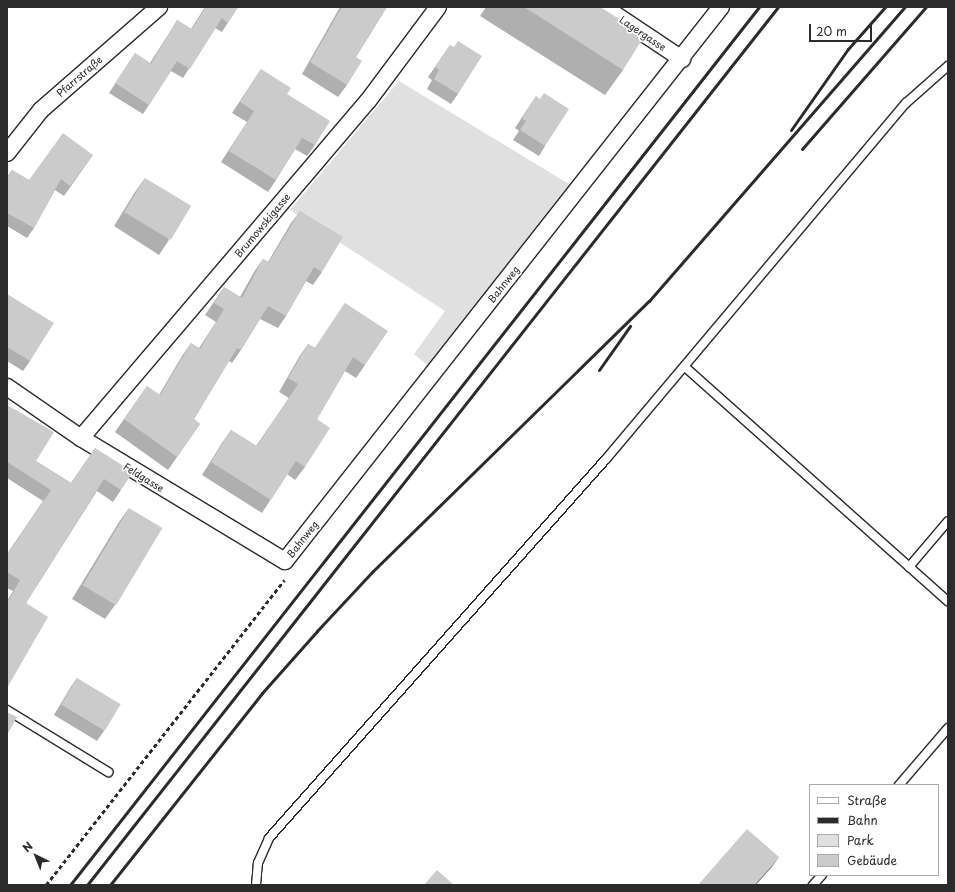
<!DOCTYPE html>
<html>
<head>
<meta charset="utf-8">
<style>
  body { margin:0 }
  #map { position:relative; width:955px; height:892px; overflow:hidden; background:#fff; font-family:"Playpen Sans",sans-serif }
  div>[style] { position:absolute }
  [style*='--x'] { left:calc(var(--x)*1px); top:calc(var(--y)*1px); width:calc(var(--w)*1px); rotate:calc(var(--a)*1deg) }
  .green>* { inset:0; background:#e0e0e0 }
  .path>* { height:2.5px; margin-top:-1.25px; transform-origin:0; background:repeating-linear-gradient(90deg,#2b2b2b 0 4px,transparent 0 7px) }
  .roads { filter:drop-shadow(1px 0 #2b2b2b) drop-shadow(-1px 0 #2b2b2b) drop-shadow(0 1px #2b2b2b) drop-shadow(0 -1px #2b2b2b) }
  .service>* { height:8px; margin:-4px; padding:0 4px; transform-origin:4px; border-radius:4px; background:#fff }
  .minor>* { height:16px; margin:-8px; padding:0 8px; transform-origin:8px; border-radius:8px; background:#fff }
  .rail>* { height:3px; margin:-1.5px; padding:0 1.5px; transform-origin:1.5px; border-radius:1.5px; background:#2b2b2b }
  .wall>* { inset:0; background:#afafaf }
  .shaded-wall>* { inset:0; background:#8e8e8e }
  .building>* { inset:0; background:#cbcbcb; transform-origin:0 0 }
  span { translate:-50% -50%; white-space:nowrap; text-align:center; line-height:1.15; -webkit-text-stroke:3.5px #fff; paint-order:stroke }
  .street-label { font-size:10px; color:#2b2b2b }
  .frame { position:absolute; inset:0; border:8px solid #2b2b2b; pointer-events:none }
  .legend { position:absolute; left:809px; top:784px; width:130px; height:92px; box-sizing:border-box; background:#fff; border:1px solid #aaa; margin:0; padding:5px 7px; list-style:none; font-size:12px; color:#2b2b2b }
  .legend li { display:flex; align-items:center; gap:8px; height:20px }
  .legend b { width:20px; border:1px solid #aaa }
  .north { position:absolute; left:16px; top:836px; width:40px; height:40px; -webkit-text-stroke:3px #fff; paint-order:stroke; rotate:317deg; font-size:11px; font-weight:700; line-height:16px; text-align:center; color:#2b2b2b }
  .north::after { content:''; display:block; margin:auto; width:14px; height:18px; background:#2b2b2b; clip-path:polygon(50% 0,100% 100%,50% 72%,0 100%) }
  .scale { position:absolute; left:809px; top:24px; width:63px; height:18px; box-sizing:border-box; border:2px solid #2b2b2b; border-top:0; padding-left:5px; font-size:12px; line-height:14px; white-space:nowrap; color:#2b2b2b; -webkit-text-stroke:3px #fff; paint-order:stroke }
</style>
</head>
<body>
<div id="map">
  <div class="green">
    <div style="clip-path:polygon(399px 81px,582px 192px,438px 374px,414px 354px,445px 311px,290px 210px)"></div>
  </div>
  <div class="path">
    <div style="--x:46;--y:885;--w:387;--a:-52"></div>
  </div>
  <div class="roads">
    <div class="service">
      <div style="--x:685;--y:367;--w:352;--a:41.7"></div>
      <div style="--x:909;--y:567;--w:60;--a:-49.7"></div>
      <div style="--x:7;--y:710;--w:119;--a:31.5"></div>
      <div style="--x:899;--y:785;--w:75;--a:-49.3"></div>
      <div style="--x:256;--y:885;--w:22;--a:-85"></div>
      <div style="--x:258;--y:863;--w:27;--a:-66"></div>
      <div style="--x:269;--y:838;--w:507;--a:-48.36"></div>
      <div style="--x:606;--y:459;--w:466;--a:-49.9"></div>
      <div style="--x:906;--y:103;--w:56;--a:-41.4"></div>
      <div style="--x:813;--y:885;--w:13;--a:-48"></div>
    </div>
    <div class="minor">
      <div style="--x:604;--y:7;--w:94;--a:33.7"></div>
      <div style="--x:7;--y:153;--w:55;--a:-51.7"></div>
      <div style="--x:41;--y:110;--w:157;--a:-41.1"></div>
      <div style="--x:7;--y:387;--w:90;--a:34.6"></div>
      <div style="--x:81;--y:438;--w:238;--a:31.1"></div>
      <div style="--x:285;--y:561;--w:705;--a:-51.8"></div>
      <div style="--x:81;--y:438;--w:443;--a:-49.6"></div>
      <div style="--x:368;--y:101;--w:117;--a:-53.3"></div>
    </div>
  </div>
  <div class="rail">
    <div style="--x:791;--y:130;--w:99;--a:-54.9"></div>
    <div style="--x:848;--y:49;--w:56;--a:-48.6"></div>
    <div style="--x:802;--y:149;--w:189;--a:-48.9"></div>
    <div style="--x:599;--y:370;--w:54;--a:-54.8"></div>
    <div style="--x:70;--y:885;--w:1116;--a:-51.88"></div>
    <div style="--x:87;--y:885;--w:1117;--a:-51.8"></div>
    <div style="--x:110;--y:885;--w:245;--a:-51.6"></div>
    <div style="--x:262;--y:693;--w:83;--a:-48.4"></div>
    <div style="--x:317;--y:631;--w:82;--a:-47"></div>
    <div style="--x:373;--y:571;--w:386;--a:-44.4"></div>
    <div style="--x:649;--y:301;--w:390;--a:-49"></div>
  </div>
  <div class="wall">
    <div style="clip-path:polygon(205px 7px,238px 7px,222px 32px,215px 28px,183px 78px,171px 71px,143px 114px,109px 93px,135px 53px,150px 63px,171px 30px,177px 20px,191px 29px)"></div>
    <div style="clip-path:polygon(340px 7px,387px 7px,356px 57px,347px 85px,338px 97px,302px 74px)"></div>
    <div style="clip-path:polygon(486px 7px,600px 7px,623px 70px,605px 95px,480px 16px)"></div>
    <div style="clip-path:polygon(450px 45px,458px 94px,451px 104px,427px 89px,432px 80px,428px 77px)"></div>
    <div style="clip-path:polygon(261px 69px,287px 94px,315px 145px,307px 156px,295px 149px,276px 180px,268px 192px,221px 162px,247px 122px,232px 113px)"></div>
    <div style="clip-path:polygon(536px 96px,545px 146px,539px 156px,513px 140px,519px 131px,515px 128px)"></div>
    <div style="clip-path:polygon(93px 155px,64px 196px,55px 190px,34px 228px,27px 238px,7px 226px,7px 177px,12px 170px,29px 180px)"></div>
    <div style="clip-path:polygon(145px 178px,169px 240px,159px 255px,114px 226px,135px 192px)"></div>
    <div style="clip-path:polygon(300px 211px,322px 272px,313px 285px,306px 281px,286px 316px,278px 328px,260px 319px,241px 350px,232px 363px,229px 361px,194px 419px,200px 424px,168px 470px,115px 432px,147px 386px,159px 395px,182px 356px,191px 343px,199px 348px,216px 322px,205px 315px,224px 287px,240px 297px,254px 272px,263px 259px,268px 262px,291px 223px)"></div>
    <div style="clip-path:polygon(7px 294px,30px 361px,23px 371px,7px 361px)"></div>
    <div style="clip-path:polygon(345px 303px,365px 365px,356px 378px,345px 371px,317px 419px,305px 467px,295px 480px,287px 474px,262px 513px,202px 475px,222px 443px,231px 430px,256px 446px,289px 398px,279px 392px,299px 357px,308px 344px,315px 348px)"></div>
    <div style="clip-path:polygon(7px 405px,36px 461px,71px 483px,95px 448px,121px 490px,113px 502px,97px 491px,26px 603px,7px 688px,7px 601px,13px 591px,7px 588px,7px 554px,43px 501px,7px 478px)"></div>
    <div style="clip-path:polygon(129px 508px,115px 605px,105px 619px,72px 599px,119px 522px)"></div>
    <div style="clip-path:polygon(77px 678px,104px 731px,97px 741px,54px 715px,70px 688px)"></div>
  </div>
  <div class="shaded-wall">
    <div style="clip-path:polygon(779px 857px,772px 867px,756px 885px,754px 885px)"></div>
  </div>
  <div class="building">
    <div style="clip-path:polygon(206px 7px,238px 7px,228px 23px,222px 18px,190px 69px,177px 61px,149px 105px,115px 83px,135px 53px,151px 64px,177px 20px,192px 29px)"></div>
    <div style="clip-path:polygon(342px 7px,387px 7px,356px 57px,362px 61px,347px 85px,310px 62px)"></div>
    <div style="clip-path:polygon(524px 7px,600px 7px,645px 35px,623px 70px)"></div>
    <div style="clip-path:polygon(458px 41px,482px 56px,458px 94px,434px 79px,439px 70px,435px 67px,450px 45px,454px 47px)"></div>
    <div style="clip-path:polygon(261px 69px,291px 88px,287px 94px,330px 121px,315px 145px,302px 138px,276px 180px,229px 151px,254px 111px,240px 102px)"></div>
    <div style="clip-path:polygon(544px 93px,569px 109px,545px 146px,520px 130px,526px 121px,522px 119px,536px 96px,540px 99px)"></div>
    <div style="clip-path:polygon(63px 133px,93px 155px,70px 186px,61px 179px,34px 228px,7px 213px,7px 179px,12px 170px,29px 180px)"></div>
    <div style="left:145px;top:178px;width:54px;height:40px;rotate:31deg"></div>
    <div style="clip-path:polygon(300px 211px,343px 237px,322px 272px,314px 267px,286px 316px,268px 306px,241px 350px,237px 348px,194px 419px,200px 424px,177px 457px,124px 419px,147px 386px,160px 395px,191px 343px,200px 349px,224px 309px,214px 303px,224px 287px,242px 298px,263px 259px,269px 262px)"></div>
    <div style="clip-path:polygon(7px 294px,54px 323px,30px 361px,7px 347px)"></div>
    <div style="clip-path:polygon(345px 303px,388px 331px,365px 365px,353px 357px,317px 419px,330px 428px,305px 467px,296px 461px,271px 500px,211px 462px,231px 430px,257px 446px,298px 384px,288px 378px,308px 344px,315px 348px)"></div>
    <div style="clip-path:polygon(7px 405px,54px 432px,36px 461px,71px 483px,95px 448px,133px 472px,121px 490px,104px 479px,26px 603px,48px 617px,7px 688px,7px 603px,20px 580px,7px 572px,7px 555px,51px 490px,7px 462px)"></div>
    <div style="left:129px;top:508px;width:39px;height:90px;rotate:31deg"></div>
    <div style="left:77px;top:678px;width:51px;height:31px;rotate:31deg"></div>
    <div style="clip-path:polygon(7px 712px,17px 717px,7px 735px)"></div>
    <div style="clip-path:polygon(747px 829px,779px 857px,754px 885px,698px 885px)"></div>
    <div style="clip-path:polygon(437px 870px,454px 885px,424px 885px)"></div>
  </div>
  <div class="street-label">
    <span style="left:643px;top:33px;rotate:34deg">Lagergasse</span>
    <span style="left:79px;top:76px;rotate:-41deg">Pfarrstraße</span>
    <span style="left:262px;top:225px;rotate:-50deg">Brumowskigasse</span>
    <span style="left:503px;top:284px;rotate:-52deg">Bahnweg</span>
    <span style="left:144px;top:477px;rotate:32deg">Feldgasse</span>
    <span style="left:302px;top:539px;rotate:-52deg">Bahnweg</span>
  </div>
  <div class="frame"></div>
  <ul class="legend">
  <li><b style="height:5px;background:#fff"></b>Straße</li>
  <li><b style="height:5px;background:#2b2b2b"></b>Bahn</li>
  <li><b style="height:11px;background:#e0e0e0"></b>Park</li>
  <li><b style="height:11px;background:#cbcbcb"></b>Gebäude</li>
  </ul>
  <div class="north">N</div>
  <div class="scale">20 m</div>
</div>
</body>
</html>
